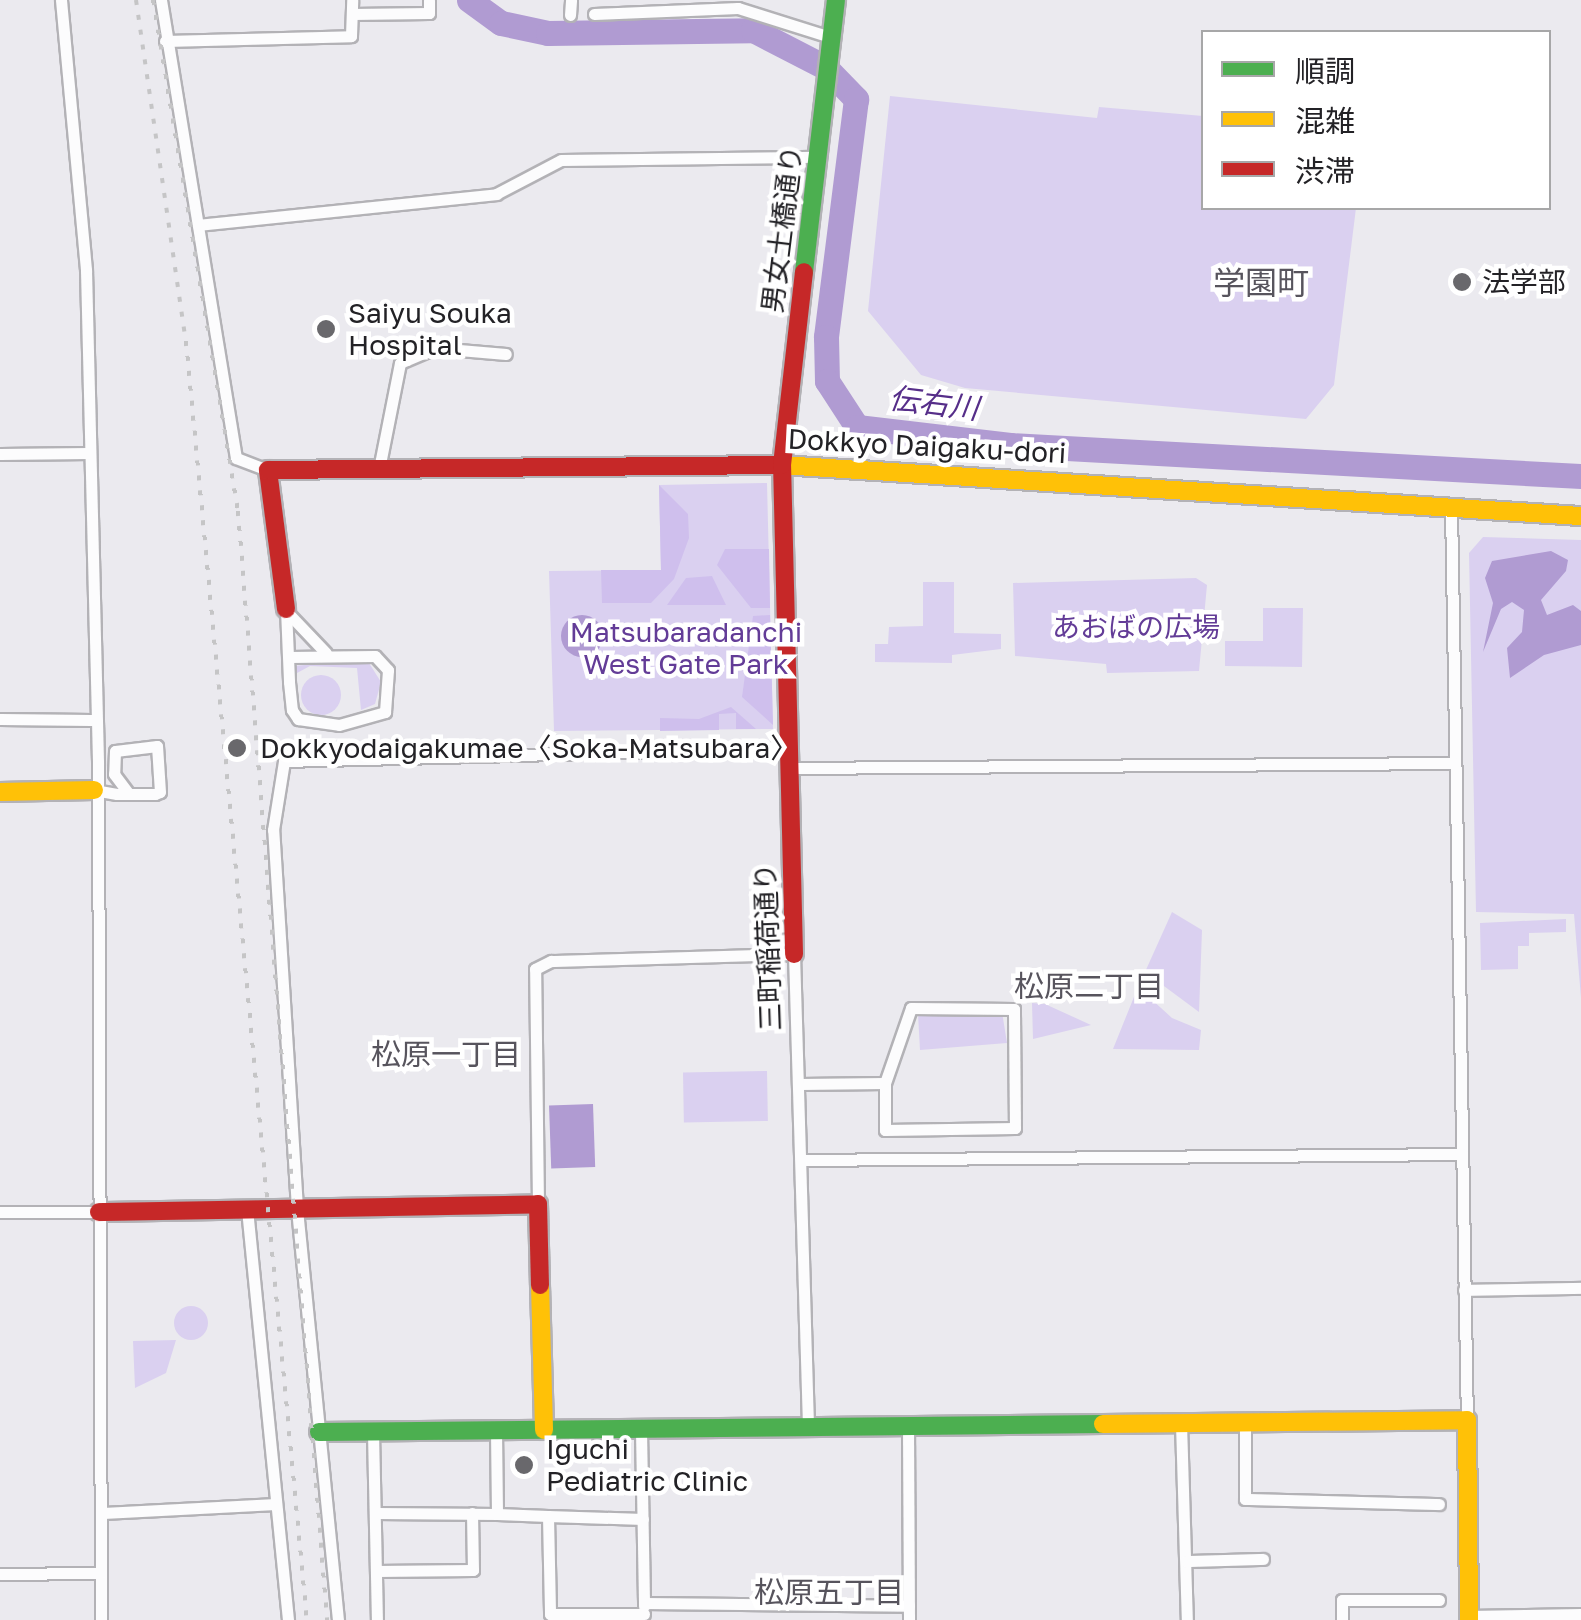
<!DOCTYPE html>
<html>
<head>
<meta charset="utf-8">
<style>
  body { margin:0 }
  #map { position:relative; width:1581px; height:1620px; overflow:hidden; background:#ebeaef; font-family:"Golos Text","Noto Sans JP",sans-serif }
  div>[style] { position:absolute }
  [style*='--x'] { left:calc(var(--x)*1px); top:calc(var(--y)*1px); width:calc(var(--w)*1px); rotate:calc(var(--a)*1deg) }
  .green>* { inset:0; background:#dad0f0; transform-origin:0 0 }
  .round { border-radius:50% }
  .forest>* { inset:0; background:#cfbfed }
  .water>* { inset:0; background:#b09bd2; transform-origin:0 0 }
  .river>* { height:25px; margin:-12.5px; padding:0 12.5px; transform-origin:12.5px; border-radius:12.5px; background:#b09bd2 }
  .roads { filter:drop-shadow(2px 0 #b3b2b6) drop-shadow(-2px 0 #b3b2b6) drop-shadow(0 2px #b3b2b6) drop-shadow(0 -2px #b3b2b6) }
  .street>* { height:11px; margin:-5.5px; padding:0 5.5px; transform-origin:5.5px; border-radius:5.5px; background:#fcfcfd }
  .fast>* { height:18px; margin:-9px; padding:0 9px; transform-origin:9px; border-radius:9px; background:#4caf50 }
  .slow>* { height:18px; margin:-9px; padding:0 9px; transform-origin:9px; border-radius:9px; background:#ffc107 }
  .jam>* { height:18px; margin:-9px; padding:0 9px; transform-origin:9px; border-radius:9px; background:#c62828 }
  .rail>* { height:4px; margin-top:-2px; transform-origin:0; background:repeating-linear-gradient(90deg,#c5c5c6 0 5px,transparent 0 15px) }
  .dots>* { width:28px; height:28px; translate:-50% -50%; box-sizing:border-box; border:5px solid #fff; border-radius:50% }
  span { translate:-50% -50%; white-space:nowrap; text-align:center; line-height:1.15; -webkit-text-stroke:9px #fff; paint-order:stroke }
  .street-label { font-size:28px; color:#232226 }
  .poi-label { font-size:28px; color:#232226 }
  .left { translate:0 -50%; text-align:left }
  .park-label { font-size:28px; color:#633c97 }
  .water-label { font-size:30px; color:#562e89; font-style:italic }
  .neighbourhood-label { font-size:30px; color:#57545d }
  .quarter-label { font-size:32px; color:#57545d }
  .legend { position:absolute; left:1201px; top:30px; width:350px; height:180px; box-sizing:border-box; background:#fff; border:2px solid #a7a7a8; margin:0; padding:12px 18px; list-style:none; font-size:30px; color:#232226 }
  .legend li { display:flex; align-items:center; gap:20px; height:50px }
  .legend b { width:50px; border:2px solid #a7a7a8 }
</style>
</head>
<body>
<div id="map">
  <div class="green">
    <div style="clip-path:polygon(890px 96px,1097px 118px,1099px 107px,1203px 116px,1204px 208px,1356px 208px,1334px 385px,1306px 419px,965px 388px,921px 375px,868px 311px)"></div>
    <div style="clip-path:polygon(767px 483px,773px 729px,554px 731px,549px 571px,661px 570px,659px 485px)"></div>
    <div style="clip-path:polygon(1483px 537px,1581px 540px,1581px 998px,1574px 914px,1476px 912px,1469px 553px)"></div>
    <div style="clip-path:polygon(1196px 578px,1207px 585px,1199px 671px,1107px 673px,1106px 664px,1015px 656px,1013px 583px)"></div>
    <div style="clip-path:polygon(923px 582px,954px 582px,954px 633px,1001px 634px,1001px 649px,952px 655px,952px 663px,875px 662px,875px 644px,888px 644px,889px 627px,923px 626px)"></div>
    <div style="clip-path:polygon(1263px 608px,1303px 608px,1302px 667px,1225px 666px,1225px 641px,1263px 641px)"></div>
    <div style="clip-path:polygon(356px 660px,369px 663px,381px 682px,375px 704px,361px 710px,357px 668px,310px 666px,297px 673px,294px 666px)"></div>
    <div class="round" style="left:301px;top:675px;width:40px;height:40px"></div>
    <div style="clip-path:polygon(1172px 912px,1202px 930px,1199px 1012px,1145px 972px)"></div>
    <div style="clip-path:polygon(1566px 919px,1566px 932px,1529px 933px,1529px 946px,1518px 946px,1518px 969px,1481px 970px,1480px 923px)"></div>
    <div style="clip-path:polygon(1138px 987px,1172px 1018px,1201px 1030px,1199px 1050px,1113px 1049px)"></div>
    <div style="clip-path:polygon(1032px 1003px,1045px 1004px,1091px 1025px,1033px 1039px)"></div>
    <div style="clip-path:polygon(1002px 1012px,1007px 1043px,920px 1050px,918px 1014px)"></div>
    <div style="left:767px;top:1071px;width:50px;height:84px;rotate:89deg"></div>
    <div class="round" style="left:174px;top:1306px;width:34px;height:34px"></div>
    <div style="clip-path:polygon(176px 1340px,166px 1373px,135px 1388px,133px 1341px)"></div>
  </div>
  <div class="forest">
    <div style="clip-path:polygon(659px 485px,688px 514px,689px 538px,674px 579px,651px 603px,602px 603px,601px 570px,661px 570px)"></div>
    <div style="clip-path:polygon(725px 549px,769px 549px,770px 608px,751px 608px,717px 565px)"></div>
    <div style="clip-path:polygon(712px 576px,726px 605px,667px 605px,686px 578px)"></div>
    <div style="clip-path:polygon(770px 615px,773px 725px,742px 697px,753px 616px)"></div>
    <div style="clip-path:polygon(731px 707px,756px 729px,736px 729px,736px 713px,719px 714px,719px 730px,660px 731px,660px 718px,699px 719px)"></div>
  </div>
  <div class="water">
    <div style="clip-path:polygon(1551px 551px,1568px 560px,1566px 571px,1541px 600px,1547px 615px,1573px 605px,1581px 611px,1581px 645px,1544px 655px,1510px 678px,1507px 648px,1522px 632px,1524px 610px,1512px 602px,1501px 609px,1483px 652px,1493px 603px,1485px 578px,1492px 561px)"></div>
    <div class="round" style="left:561px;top:615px;width:42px;height:42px"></div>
    <div style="left:593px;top:1104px;width:63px;height:44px;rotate:88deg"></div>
  </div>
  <div class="river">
    <div style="--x:469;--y:0;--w:39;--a:36"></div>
    <div style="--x:501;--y:23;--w:48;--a:12"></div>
    <div style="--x:548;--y:33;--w:205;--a:-0.8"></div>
    <div style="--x:753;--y:30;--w:81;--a:27.2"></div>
    <div style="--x:825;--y:67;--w:45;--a:45.9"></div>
    <div style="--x:856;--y:99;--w:240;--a:97.2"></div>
    <div style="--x:826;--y:337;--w:44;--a:88.7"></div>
    <div style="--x:827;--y:381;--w:55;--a:56.9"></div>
    <div style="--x:857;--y:427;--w:154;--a:6.7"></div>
    <div style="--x:1010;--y:445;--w:572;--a:3.11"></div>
  </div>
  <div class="roads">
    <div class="street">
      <div style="--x:61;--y:0;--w:271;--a:84.7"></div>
      <div style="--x:86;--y:270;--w:492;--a:88.6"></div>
      <div style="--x:98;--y:762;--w:858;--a:89.8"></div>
      <div style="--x:161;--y:0;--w:464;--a:80.7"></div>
      <div style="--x:236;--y:458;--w:34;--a:21"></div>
      <div style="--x:352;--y:14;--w:77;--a:-0.7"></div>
      <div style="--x:429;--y:13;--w:13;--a:-90"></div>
      <div style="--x:594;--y:14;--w:144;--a:-2.4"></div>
      <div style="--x:738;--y:8;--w:100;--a:17.5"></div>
      <div style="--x:570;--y:15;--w:15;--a:-86"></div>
      <div style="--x:165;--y:41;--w:186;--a:-1.5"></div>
      <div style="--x:351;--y:36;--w:36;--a:-88"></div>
      <div style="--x:198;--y:225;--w:300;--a:-5.9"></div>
      <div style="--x:496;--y:194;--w:73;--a:-27.6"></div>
      <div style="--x:561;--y:160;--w:259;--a:-0.7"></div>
      <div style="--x:0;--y:454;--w:89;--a:-0.6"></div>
      <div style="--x:379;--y:469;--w:108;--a:-78.8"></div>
      <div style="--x:400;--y:363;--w:39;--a:-23"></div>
      <div style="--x:436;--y:348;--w:70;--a:4.9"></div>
      <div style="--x:1451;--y:507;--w:913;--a:89"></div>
      <div style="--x:286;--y:609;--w:73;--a:87.6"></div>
      <div style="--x:289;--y:682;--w:28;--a:84"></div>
      <div style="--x:292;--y:710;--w:11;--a:56"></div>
      <div style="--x:298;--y:719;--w:41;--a:8.3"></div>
      <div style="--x:339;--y:725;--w:48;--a:-15.8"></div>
      <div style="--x:385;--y:712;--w:42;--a:-85.9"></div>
      <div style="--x:388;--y:670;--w:19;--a:-133"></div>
      <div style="--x:375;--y:656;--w:86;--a:179.3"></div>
      <div style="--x:288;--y:613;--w:55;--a:46.5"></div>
      <div style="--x:0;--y:719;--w:91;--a:0.6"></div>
      <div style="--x:790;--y:768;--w:664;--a:-0.43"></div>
      <div style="--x:94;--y:790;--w:23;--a:10"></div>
      <div style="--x:117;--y:794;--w:38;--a:0"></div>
      <div style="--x:155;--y:794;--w:5;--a:-22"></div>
      <div style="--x:160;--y:792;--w:46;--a:-93.7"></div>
      <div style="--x:157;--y:746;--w:42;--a:173.2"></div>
      <div style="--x:115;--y:751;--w:23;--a:92"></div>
      <div style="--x:114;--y:774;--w:25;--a:53"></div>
      <div style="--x:800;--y:1084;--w:85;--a:-0.7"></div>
      <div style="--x:885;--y:1083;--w:47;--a:90"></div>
      <div style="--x:885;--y:1130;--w:130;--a:-0.9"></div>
      <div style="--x:1015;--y:1128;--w:119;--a:-90.5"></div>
      <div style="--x:1014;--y:1009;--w:103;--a:-179.4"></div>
      <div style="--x:911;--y:1008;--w:79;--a:109.1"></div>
      <div style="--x:802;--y:1160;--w:660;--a:-0.52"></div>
      <div style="--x:538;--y:1204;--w:235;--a:-90.7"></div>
      <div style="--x:535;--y:969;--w:18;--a:-27"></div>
      <div style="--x:551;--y:961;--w:243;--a:-1.7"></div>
      <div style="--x:794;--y:954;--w:473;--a:88.3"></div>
      <div style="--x:247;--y:1209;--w:413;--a:84.3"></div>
      <div style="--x:0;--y:1212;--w:99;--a:0"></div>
      <div style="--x:1464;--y:1290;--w:117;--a:-1"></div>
      <div style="--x:1181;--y:1423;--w:197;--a:88.3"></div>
      <div style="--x:1245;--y:1423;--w:76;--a:90"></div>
      <div style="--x:1245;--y:1499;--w:194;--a:1.5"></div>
      <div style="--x:908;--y:1426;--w:194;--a:89.7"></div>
      <div style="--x:641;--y:1430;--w:176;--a:89"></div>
      <div style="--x:496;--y:1431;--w:83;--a:89.3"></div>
      <div style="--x:497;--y:1514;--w:51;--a:2.2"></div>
      <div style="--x:548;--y:1516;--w:98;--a:88.8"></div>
      <div style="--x:550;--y:1614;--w:94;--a:0"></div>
      <div style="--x:373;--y:1432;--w:188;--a:88.8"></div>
      <div style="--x:103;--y:1513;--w:173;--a:-3"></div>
      <div style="--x:376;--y:1513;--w:121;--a:0.5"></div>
      <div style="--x:548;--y:1516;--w:95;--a:1.8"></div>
      <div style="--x:1186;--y:1561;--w:77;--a:-1.5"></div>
      <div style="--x:376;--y:1571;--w:97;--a:-0.6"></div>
      <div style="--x:473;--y:1570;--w:57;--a:-91"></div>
      <div style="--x:0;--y:1574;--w:101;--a:-0.6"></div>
      <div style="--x:644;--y:1603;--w:265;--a:0.6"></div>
      <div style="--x:1469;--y:1616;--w:112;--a:-1"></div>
      <div style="--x:338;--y:1620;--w:414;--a:-95.7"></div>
      <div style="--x:297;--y:1208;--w:379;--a:-93.6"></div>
      <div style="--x:273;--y:830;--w:70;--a:-80.9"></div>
      <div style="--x:284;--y:761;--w:505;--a:-1.47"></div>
      <div style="--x:1342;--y:1620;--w:20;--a:-90"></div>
      <div style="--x:1342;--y:1600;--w:97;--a:0"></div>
    </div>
    <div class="fast">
      <div style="--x:804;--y:272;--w:274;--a:-83.3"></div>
      <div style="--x:319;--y:1432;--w:784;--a:-0.58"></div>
    </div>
    <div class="slow">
      <div style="--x:781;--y:465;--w:802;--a:3.65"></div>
      <div style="--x:0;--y:792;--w:94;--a:-1.2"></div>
      <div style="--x:540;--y:1285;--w:145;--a:88.4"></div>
      <div style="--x:1103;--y:1424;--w:364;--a:-0.6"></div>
      <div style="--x:1467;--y:1420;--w:200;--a:89.4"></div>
    </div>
    <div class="jam">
      <div style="--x:286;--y:609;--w:140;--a:-97.4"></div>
      <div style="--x:268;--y:470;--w:513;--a:-0.56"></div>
      <div style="--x:794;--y:954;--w:489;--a:-91.4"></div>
      <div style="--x:782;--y:465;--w:194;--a:-83.5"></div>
      <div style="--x:99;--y:1212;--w:439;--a:-1"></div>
      <div style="--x:538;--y:1204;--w:81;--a:88.6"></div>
    </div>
  </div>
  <div class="rail">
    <div style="--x:136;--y:0;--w:345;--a:81.7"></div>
    <div style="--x:186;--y:341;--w:1285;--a:84.6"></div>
    <div style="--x:153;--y:0;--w:518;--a:80.56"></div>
    <div style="--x:238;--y:511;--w:1113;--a:85.41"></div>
  </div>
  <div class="dots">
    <div style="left:1462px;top:282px;background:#69686c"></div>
    <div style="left:326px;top:329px;background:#69686c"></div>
    <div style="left:237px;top:748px;background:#69686c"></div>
    <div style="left:524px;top:1465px;background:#69686c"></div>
  </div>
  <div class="street-label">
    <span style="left:782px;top:229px;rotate:-83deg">男女土橋通り</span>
    <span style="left:927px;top:446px;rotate:3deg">Dokkyo Daigaku-dori</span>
    <span style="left:768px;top:947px;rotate:-92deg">三町稲荷通り</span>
  </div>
  <div class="poi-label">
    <span class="left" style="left:1482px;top:282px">法学部</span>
    <span class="left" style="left:348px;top:329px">Saiyu Souka<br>Hospital</span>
    <span class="left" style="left:260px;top:748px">Dokkyodaigakumae〈Soka-Matsubara〉</span>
    <span class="left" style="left:546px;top:1465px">Iguchi<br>Pediatric Clinic</span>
  </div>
  <div class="park-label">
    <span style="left:1136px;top:627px">あおばの広場</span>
    <span style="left:686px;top:648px">Matsubaradanchi<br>West Gate Park</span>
  </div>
  <div class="water-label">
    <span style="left:934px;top:403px;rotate:7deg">伝右川</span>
  </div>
  <div class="neighbourhood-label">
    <span style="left:1089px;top:986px">松原二丁目</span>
    <span style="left:446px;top:1054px">松原一丁目</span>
    <span style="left:829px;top:1592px">松原五丁目</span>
  </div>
  <div class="quarter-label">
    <span style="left:1261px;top:282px">学園町</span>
  </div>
  <ul class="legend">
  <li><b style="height:12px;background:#4caf50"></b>順調</li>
  <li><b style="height:12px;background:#ffc107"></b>混雑</li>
  <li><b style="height:12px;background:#c62828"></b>渋滞</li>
  </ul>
</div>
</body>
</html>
